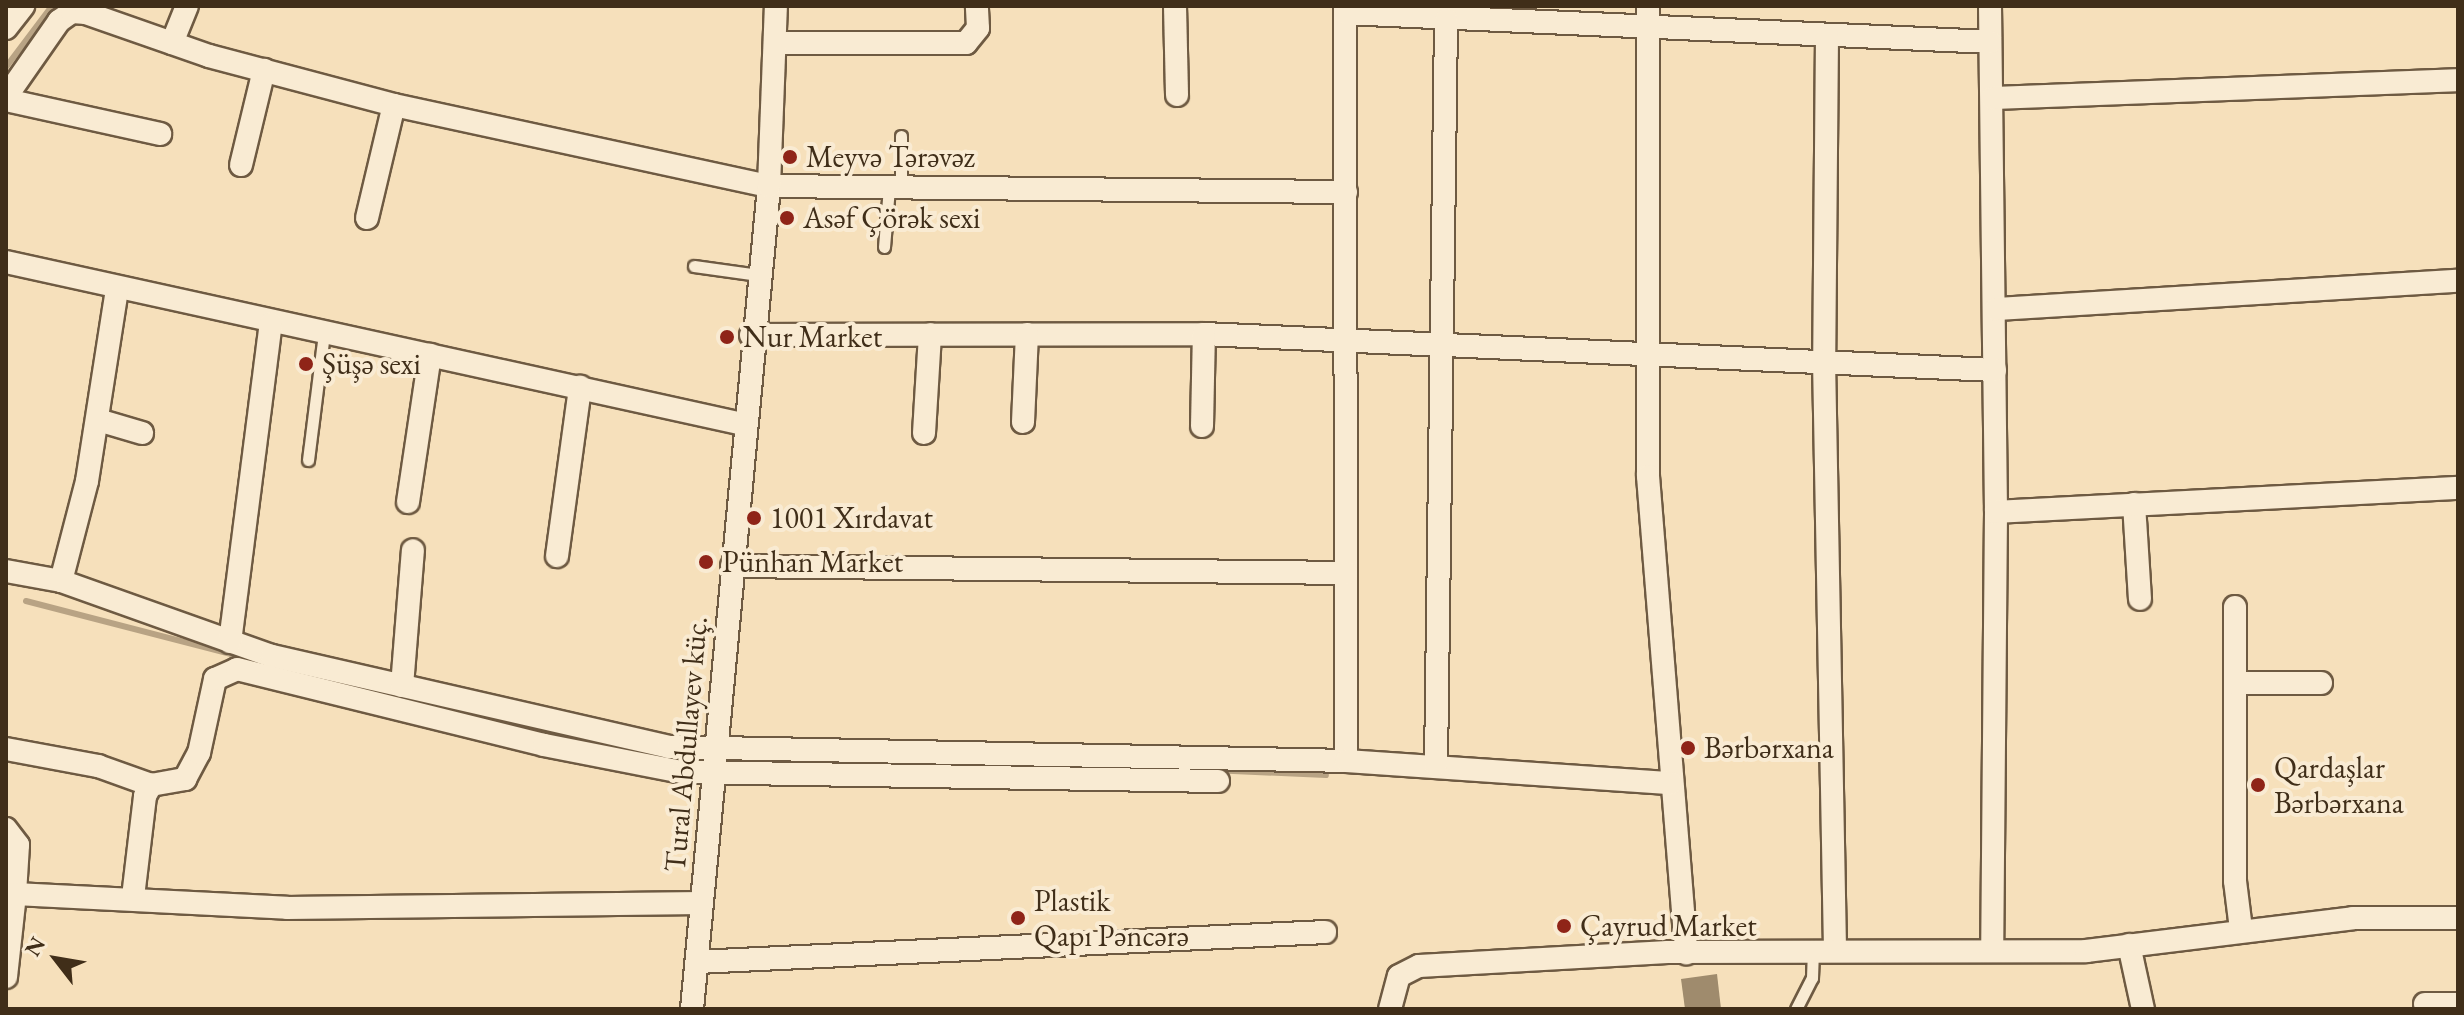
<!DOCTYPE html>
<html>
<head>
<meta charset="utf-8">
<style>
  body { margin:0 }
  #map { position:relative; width:2464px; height:1015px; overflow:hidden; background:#f6e0bb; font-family:"EB Garamond",serif }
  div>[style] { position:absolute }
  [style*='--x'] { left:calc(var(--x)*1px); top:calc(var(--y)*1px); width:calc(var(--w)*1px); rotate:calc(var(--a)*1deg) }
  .stream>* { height:6px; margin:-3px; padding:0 3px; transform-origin:3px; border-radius:3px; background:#b8a384 }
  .building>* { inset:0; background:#9f8b6d }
  .roads { filter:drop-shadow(2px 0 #6e5a42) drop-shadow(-2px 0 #6e5a42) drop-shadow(0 2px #6e5a42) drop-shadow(0 -2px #6e5a42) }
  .service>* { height:11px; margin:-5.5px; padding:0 5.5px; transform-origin:5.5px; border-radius:5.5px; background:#f9ebd3 }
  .minor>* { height:22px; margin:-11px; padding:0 11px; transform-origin:11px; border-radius:11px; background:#f9ebd3 }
  .dots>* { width:22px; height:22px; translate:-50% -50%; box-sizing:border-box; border:4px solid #f9ebd3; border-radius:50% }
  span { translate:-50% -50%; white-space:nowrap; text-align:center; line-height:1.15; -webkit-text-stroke:8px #f9ebd3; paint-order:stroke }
  .poi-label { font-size:30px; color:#402e19 }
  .left { translate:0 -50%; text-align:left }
  .street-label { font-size:30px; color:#402e19 }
  .frame { position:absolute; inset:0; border:8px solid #402e19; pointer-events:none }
  .north { position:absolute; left:16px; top:919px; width:80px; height:80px; -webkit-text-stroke:6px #f9ebd3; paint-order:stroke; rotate:301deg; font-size:22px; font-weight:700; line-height:32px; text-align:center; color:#402e19 }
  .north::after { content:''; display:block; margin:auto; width:28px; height:36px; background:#402e19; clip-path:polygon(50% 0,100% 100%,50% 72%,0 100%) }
</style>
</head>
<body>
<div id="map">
  <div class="stream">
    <div style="--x:6;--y:67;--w:76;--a:-53"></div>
    <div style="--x:26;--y:601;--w:224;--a:14.5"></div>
    <div style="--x:378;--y:691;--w:241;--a:13.5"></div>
    <div style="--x:631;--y:751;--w:65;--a:9.8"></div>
    <div style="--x:732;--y:761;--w:416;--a:1.1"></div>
    <div style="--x:1211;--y:770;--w:115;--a:2.5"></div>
  </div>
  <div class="building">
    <div style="clip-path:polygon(1717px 974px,1721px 1009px,1685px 1009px,1681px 979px)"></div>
  </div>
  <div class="roads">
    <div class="service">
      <div style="--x:901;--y:187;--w:51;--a:-90"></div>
      <div style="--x:884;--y:247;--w:60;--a:-85.2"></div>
      <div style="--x:694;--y:266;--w:65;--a:8"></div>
      <div style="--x:308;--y:460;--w:127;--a:-82.8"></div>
      <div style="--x:1796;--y:1009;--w:35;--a:-63"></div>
      <div style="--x:1812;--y:978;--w:26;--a:-88"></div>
    </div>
    <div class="minor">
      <div style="--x:1175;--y:6;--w:89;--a:88.7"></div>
      <div style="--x:1345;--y:6;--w:755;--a:89.92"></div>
      <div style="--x:1648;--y:6;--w:470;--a:90"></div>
      <div style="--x:1648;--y:476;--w:479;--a:85.4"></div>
      <div style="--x:1990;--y:6;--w:506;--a:89.32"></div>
      <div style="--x:1996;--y:512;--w:438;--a:90.5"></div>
      <div style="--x:1345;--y:13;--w:646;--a:2.57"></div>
      <div style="--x:6;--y:28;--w:28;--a:-52"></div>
      <div style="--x:1827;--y:36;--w:324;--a:90.5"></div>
      <div style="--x:1824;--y:360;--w:591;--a:88.93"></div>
      <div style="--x:172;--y:43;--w:40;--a:-68"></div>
      <div style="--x:776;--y:43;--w:190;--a:0"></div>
      <div style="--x:966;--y:43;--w:19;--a:-51"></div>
      <div style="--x:978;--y:28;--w:22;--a:-93"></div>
      <div style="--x:6;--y:97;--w:93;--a:-55.1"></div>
      <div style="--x:59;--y:21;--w:16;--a:-35"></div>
      <div style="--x:72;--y:12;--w:14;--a:4"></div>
      <div style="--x:86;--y:13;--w:130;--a:19.3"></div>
      <div style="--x:209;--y:56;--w:191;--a:14.8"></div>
      <div style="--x:394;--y:105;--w:384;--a:12.2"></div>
      <div style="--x:769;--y:186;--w:577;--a:0.6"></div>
      <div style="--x:1992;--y:98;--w:466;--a:-2.2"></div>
      <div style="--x:6;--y:100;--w:158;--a:12.4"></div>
      <div style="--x:241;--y:165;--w:98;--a:-76.4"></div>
      <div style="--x:367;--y:218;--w:116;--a:-76.6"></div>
      <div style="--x:6;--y:262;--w:755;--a:12.4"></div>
      <div style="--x:1996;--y:309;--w:463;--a:-3.5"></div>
      <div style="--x:751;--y:335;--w:453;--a:-0.1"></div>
      <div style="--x:1204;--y:334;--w:792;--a:2.61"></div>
      <div style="--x:98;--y:420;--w:46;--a:16.5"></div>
      <div style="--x:1023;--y:422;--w:88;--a:-87.4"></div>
      <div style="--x:1202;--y:426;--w:92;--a:-88.8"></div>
      <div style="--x:924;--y:433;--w:99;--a:-86.5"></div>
      <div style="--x:408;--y:502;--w:149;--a:-81.5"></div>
      <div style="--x:2134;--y:504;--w:95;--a:86.4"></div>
      <div style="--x:1996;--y:512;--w:463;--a:-3"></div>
      <div style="--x:557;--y:556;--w:171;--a:-82.2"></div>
      <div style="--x:732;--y:566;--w:614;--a:0.65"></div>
      <div style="--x:6;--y:571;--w:56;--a:10.3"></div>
      <div style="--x:61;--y:581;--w:224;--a:19.6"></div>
      <div style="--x:272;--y:656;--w:407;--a:12.9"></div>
      <div style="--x:669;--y:747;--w:677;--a:1.18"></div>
      <div style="--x:1346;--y:761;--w:326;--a:3.9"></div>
      <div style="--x:61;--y:581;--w:103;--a:-75.4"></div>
      <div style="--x:87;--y:481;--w:193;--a:-81.1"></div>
      <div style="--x:2235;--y:607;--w:274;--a:90"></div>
      <div style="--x:2235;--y:881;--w:48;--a:82.9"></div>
      <div style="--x:230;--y:642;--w:321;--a:-82.7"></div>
      <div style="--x:2235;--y:683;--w:86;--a:0"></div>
      <div style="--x:402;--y:686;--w:136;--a:-85.4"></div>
      <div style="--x:6;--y:749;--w:94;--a:10.5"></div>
      <div style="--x:98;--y:766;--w:56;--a:19.7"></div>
      <div style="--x:1436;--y:765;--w:745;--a:-89.23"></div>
      <div style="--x:6;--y:829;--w:20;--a:53"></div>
      <div style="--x:18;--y:845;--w:49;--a:93.5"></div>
      <div style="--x:133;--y:897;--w:102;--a:-83.2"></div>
      <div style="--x:145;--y:796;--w:13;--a:-61"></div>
      <div style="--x:151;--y:785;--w:35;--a:-10"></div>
      <div style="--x:185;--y:779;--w:30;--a:-62"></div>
      <div style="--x:199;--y:753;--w:76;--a:-77.8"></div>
      <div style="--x:215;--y:679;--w:24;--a:-24"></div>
      <div style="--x:237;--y:669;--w:316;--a:13.9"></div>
      <div style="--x:544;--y:745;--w:141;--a:11.1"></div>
      <div style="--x:682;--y:772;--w:536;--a:0.96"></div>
      <div style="--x:2129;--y:945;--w:66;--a:77.7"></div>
      <div style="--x:697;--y:962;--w:629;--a:-2.73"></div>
      <div style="--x:6;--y:977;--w:83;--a:-83.8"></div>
      <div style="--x:15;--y:894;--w:272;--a:2.9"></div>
      <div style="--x:287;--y:908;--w:415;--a:-0.7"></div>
      <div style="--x:2425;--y:1004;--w:33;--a:0"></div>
      <div style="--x:692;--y:1009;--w:827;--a:-84.65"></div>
      <div style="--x:769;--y:186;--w:180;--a:-87.8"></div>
      <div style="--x:1390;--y:1009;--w:34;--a:-75"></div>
      <div style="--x:1399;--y:976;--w:22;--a:-27"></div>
      <div style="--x:1419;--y:966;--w:249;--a:-3.2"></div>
      <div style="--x:1668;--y:952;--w:418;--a:-0.1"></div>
      <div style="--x:2086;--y:951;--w:269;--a:-7"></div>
      <div style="--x:2353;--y:918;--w:105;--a:0"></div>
    </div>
  </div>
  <div class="dots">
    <div style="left:790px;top:157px;background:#8f2418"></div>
    <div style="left:787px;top:218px;background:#8f2418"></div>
    <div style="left:727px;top:337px;background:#8f2418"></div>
    <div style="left:306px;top:364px;background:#8f2418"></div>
    <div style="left:754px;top:518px;background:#8f2418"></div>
    <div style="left:706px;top:562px;background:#8f2418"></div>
    <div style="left:1688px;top:748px;background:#8f2418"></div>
    <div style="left:2258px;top:785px;background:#8f2418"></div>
    <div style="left:1018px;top:918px;background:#8f2418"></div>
    <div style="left:1564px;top:926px;background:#8f2418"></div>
  </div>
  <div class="poi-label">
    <span class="left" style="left:806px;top:157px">Meyvə Tərəvəz</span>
    <span class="left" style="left:803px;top:218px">Asəf Çörək sexi</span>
    <span class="left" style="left:743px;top:337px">Nur Market</span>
    <span class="left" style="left:322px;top:364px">Şüşə sexi</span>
    <span class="left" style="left:770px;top:518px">1001 Xırdavat</span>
    <span class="left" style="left:722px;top:562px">Pünhan Market</span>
    <span class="left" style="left:1704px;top:748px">Bərbərxana</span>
    <span class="left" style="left:2274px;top:785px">Qardaşlar<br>Bərbərxana</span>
    <span class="left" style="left:1034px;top:918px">Plastik<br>Qapı Pəncərə</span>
    <span class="left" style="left:1580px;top:926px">Çayrud Market</span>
  </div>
  <div class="street-label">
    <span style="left:686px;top:744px;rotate:-85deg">Tural Abdullayev küç.</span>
  </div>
  <div class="frame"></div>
  <div class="north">N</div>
</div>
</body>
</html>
